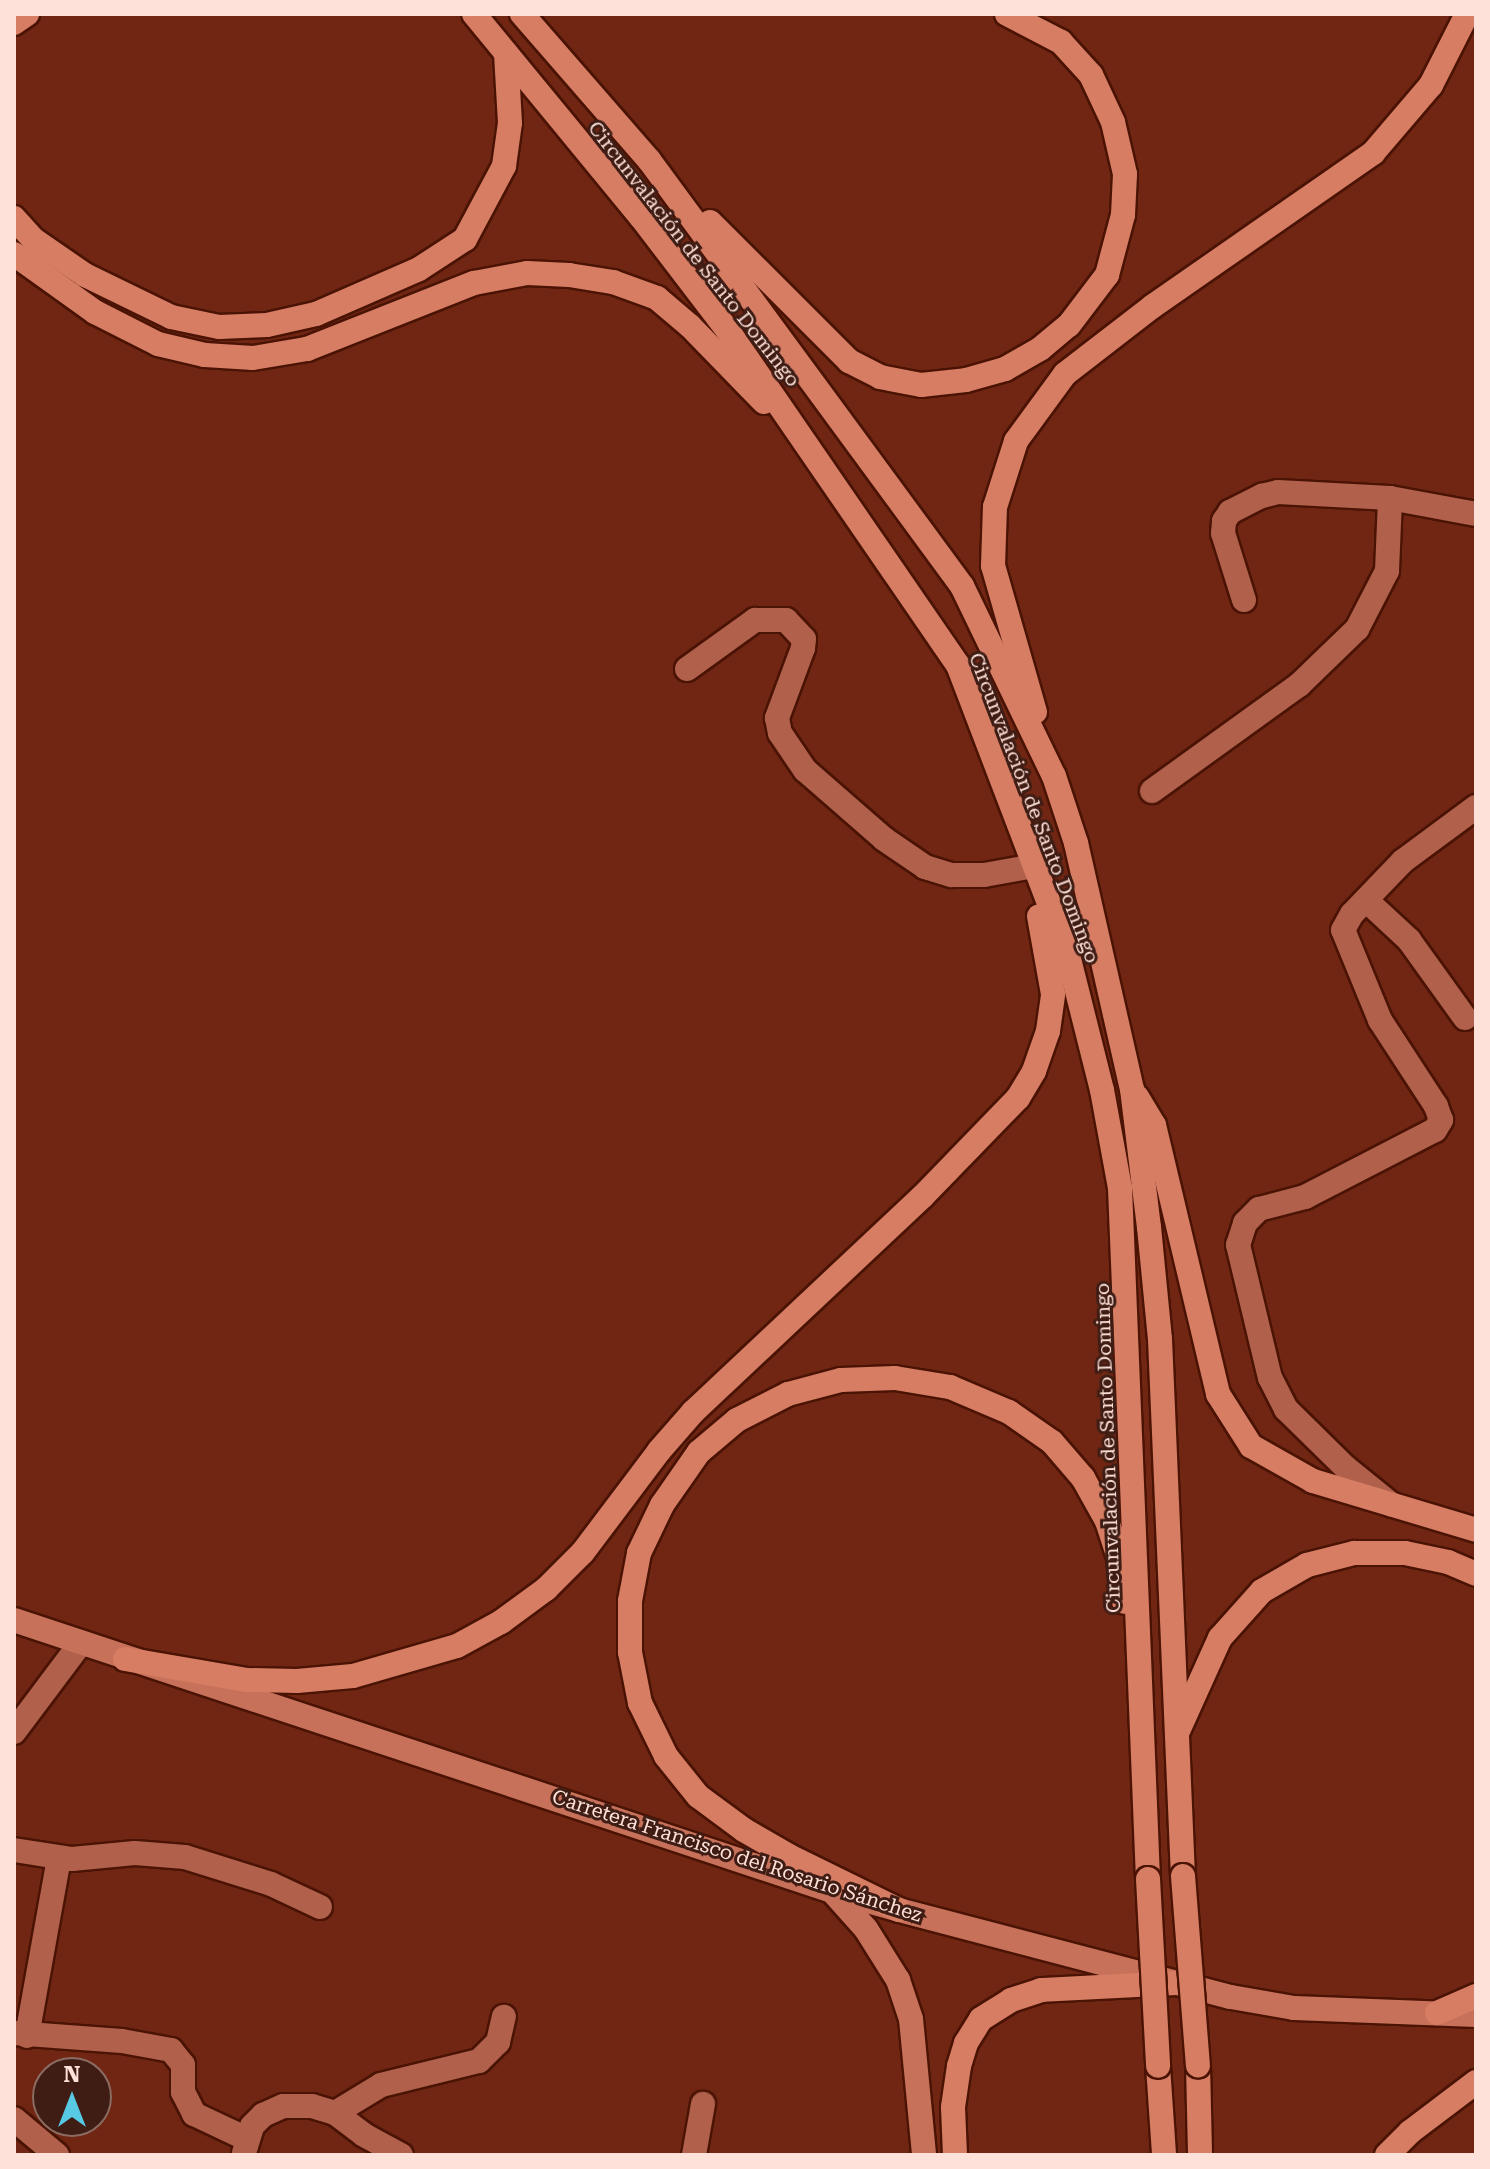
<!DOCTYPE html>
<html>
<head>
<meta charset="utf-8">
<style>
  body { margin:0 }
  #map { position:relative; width:1490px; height:2169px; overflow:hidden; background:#702612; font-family:"Roboto Serif",serif }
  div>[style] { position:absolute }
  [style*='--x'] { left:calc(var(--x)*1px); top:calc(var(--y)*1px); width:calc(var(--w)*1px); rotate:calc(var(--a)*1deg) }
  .roads { filter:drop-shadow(2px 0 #4a1304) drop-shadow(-2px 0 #4a1304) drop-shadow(0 2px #4a1304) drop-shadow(0 -2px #4a1304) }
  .minor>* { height:24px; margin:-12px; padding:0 12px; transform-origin:12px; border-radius:12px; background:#b0604b }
  .major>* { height:24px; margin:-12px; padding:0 12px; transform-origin:12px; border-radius:12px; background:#c7715a }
  .highway>* { height:24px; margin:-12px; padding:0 12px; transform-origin:12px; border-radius:12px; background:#d77d64 }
  .bridges { filter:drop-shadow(2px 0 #4a1304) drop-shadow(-2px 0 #4a1304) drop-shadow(0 2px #4a1304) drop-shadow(0 -2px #4a1304) }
  .highway-bridge>* { height:24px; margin:-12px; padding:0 12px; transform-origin:12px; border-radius:12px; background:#d77d64 }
  span { translate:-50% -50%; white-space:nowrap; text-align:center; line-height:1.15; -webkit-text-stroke:6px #3f1d14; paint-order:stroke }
  .street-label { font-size:20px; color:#fee2da }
  .frame { position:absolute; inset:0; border:16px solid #fee2da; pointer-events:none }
  .north { position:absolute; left:32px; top:2057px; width:80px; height:80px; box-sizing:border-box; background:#3f1d14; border:2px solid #8b6c63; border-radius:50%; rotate:0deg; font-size:22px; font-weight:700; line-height:32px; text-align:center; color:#fee2da }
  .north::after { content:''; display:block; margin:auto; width:28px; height:36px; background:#58c9e3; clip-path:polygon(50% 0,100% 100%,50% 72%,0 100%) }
</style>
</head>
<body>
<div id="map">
  <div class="roads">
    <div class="minor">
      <div style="--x:1244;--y:600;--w:70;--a:-107.4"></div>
      <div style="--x:1223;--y:533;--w:12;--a:-85"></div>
      <div style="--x:1224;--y:521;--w:11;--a:-56"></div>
      <div style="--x:1230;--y:512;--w:36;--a:-27"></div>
      <div style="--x:1262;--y:496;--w:16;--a:-14"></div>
      <div style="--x:1278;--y:492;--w:112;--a:3.1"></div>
      <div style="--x:1390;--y:498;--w:87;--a:10.5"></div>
      <div style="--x:687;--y:669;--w:84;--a:-35.8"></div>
      <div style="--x:755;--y:620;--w:31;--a:0"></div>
      <div style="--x:786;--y:620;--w:26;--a:47"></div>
      <div style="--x:804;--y:639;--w:9;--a:96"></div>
      <div style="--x:803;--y:648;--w:75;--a:110.4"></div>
      <div style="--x:777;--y:718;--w:15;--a:79"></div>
      <div style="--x:780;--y:733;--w:45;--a:56"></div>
      <div style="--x:805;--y:770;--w:105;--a:41.1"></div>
      <div style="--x:884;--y:839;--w:50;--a:34.3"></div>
      <div style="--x:925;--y:867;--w:28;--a:17"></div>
      <div style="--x:952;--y:875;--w:32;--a:0"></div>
      <div style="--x:984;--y:875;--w:51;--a:-10.2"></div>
      <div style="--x:1152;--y:791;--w:181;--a:-35.8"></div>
      <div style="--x:1299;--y:685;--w:81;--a:-44"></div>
      <div style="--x:1357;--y:629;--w:65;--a:-62.7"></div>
      <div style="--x:1387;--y:571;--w:73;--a:-87.6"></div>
      <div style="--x:1366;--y:900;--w:59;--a:42.9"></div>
      <div style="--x:1409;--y:940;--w:96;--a:54.3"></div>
      <div style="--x:1392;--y:1505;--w:60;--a:-141"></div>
      <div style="--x:1345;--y:1467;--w:83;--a:-135.5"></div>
      <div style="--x:1286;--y:1409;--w:35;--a:-117"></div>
      <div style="--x:1270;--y:1378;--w:137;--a:-103.5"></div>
      <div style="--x:1238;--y:1245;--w:23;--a:-72"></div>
      <div style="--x:1245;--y:1223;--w:20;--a:-45"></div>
      <div style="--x:1259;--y:1209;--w:48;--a:-14.6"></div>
      <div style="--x:1305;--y:1197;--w:146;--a:-27.3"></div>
      <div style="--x:1435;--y:1130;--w:12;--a:-59"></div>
      <div style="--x:1441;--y:1120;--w:15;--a:-110"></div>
      <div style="--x:1436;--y:1106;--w:103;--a:-123.1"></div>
      <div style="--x:1380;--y:1020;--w:97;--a:-112.3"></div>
      <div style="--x:1343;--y:930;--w:18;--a:-61"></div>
      <div style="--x:1352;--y:914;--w:74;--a:-46.1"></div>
      <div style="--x:1403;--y:861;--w:91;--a:-36.5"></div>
      <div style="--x:14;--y:1732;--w:110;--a:-53.1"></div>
      <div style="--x:14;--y:1850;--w:59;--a:8.8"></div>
      <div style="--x:72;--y:1859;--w:63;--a:-5.4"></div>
      <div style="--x:135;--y:1853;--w:50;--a:4.6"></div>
      <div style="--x:185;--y:1857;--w:90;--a:17.4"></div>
      <div style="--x:271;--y:1884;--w:54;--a:25.1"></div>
      <div style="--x:14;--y:2033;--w:108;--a:4.2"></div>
      <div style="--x:122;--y:2041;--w:50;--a:10.4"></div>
      <div style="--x:171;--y:2050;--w:19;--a:51"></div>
      <div style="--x:183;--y:2065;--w:27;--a:90"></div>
      <div style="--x:183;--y:2092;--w:25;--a:63"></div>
      <div style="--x:194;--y:2114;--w:59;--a:25.3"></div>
      <div style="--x:27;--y:2036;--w:180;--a:-79.8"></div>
      <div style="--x:335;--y:2113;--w:54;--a:-31.3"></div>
      <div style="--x:381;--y:2085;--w:101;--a:-13.8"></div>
      <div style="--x:479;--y:2061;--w:27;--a:-45"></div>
      <div style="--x:498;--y:2042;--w:26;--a:-77"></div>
      <div style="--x:14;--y:2119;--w:56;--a:39.9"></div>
      <div style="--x:244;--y:2153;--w:28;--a:-73"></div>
      <div style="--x:252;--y:2126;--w:16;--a:-45"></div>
      <div style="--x:263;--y:2115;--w:22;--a:-24"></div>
      <div style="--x:283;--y:2106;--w:29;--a:0"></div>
      <div style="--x:312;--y:2106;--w:24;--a:17"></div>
      <div style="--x:335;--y:2113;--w:36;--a:37"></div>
      <div style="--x:364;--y:2135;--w:42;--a:28.4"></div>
      <div style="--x:694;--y:2155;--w:52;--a:-80"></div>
    </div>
    <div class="major">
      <div style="--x:14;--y:1620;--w:862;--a:18.33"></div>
      <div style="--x:832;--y:1891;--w:70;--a:15.8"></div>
      <div style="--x:899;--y:1910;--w:343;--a:14.7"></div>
      <div style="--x:1231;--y:1997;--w:64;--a:9.9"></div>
      <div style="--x:1294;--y:2008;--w:182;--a:2.2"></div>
      <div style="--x:832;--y:1891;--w:51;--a:48.2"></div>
      <div style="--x:866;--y:1929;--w:60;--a:57.9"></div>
      <div style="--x:898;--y:1980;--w:41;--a:71.6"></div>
      <div style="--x:911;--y:2019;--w:137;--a:84.5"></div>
    </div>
    <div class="highway">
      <div style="--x:474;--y:14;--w:263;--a:50.6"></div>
      <div style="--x:641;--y:217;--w:145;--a:52.6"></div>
      <div style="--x:729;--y:332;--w:404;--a:55.5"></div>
      <div style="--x:958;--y:665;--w:306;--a:69.1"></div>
      <div style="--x:1067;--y:951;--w:143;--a:75.9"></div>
      <div style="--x:1102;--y:1090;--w:100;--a:79.6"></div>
      <div style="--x:1120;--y:1188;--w:692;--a:87.68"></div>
      <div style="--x:522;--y:14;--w:194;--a:49"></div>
      <div style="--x:649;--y:160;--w:529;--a:53.69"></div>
      <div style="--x:962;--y:586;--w:211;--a:64.2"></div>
      <div style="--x:1054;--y:776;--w:71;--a:71.8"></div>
      <div style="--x:1076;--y:843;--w:252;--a:77.2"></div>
      <div style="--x:1132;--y:1089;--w:139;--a:83"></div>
      <div style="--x:1149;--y:1227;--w:113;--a:84.4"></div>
      <div style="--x:1160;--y:1339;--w:537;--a:87.55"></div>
      <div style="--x:14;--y:23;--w:16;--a:-35"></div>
      <div style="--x:14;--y:218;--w:30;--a:48"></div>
      <div style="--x:34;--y:240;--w:62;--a:34.5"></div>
      <div style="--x:85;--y:275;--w:96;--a:26"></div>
      <div style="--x:171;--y:317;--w:49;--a:11.8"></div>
      <div style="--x:219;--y:327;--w:48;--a:-2.4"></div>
      <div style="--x:267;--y:325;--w:50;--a:-12.7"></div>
      <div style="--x:316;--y:314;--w:112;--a:-23.6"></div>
      <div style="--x:419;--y:269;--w:55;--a:-33.1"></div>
      <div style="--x:465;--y:239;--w:83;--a:-61.9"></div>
      <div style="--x:504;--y:166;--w:43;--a:-82.1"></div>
      <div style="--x:510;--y:123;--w:70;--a:-93.3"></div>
      <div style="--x:710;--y:222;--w:197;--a:45"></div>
      <div style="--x:849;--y:361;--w:35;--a:27"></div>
      <div style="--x:880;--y:377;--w:42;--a:11"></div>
      <div style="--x:921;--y:385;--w:45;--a:-6.3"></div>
      <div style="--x:966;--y:380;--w:41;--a:-15.8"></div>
      <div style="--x:1005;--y:369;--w:40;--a:-29.7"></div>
      <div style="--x:1040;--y:349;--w:38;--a:-40"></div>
      <div style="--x:1069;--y:325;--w:63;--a:-52.8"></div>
      <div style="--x:1107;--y:275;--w:62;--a:-75.1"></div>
      <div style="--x:1123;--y:215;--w:41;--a:-87.2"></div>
      <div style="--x:1125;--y:174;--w:53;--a:-103"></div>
      <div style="--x:1113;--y:122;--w:52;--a:-115.1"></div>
      <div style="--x:1091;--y:75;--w:45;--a:-132.3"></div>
      <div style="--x:1061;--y:42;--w:61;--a:-152.6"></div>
      <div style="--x:14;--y:254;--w:100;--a:35.6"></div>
      <div style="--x:95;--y:312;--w:71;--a:26.9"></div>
      <div style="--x:158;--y:344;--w:48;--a:13.2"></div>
      <div style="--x:205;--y:355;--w:48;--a:3.6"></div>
      <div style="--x:253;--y:358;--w:55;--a:-9.5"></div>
      <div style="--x:307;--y:349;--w:180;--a:-21.6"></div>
      <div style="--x:474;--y:283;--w:54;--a:-10.7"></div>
      <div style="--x:527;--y:273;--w:42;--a:2.7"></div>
      <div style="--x:569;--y:275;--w:45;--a:9"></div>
      <div style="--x:613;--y:282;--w:47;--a:20"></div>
      <div style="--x:657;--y:298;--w:43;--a:40.3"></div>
      <div style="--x:690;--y:326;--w:106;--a:45.8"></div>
      <div style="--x:1035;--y:712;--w:152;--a:-106"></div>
      <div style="--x:993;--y:566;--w:59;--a:-88.1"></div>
      <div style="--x:995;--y:507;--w:69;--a:-72.3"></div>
      <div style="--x:1016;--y:441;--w:83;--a:-53.8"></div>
      <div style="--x:1065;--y:374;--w:111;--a:-37.7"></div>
      <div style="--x:1153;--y:306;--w:268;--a:-34.8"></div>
      <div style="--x:1373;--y:153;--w:89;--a:-49.5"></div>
      <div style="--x:1431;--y:85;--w:80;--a:-63.1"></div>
      <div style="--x:1137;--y:1097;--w:33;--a:59"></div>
      <div style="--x:1154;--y:1125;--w:277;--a:76.6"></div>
      <div style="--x:1218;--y:1394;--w:62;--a:57.6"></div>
      <div style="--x:1251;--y:1446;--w:71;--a:29.4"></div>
      <div style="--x:1313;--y:1481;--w:170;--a:16.7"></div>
      <div style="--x:125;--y:1659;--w:124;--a:9.8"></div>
      <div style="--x:247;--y:1680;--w:50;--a:1.1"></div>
      <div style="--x:297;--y:1681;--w:56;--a:-5.1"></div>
      <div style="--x:353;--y:1676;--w:108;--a:-16.1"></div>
      <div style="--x:457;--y:1646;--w:50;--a:-28.6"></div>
      <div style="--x:501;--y:1622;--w:56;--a:-36.3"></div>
      <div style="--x:546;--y:1589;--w:52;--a:-45"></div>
      <div style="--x:583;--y:1552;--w:126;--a:-53"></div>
      <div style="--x:659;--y:1451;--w:52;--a:-48.9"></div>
      <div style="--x:693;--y:1412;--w:314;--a:-43.2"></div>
      <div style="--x:922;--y:1197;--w:138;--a:-45.9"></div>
      <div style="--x:1018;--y:1098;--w:31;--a:-59"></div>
      <div style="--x:1034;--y:1071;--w:42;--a:-70.7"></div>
      <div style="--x:1048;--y:1031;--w:37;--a:-82"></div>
      <div style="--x:1053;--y:994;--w:79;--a:-100.2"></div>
      <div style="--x:1178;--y:1731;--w:102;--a:-65.7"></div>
      <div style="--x:1220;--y:1638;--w:63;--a:-48.2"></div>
      <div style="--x:1262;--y:1591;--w:52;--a:-30"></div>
      <div style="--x:1307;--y:1565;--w:49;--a:-14.3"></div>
      <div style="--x:1354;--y:1553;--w:51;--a:0"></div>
      <div style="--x:1405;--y:1553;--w:44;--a:11.8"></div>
      <div style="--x:1448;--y:1562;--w:30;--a:23"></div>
      <div style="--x:899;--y:1910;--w:123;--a:-153.9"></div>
      <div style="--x:789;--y:1856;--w:52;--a:-150"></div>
      <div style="--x:744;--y:1830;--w:57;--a:-143.5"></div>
      <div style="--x:698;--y:1796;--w:51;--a:-128.7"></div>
      <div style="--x:666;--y:1756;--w:59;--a:-116.1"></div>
      <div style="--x:640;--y:1703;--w:52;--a:-101.1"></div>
      <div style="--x:630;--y:1652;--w:51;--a:-90"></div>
      <div style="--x:630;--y:1601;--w:49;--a:-79.4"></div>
      <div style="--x:639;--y:1553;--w:53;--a:-64.4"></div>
      <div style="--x:662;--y:1505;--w:65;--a:-55.1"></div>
      <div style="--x:699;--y:1452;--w:50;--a:-40.1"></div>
      <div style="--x:737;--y:1420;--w:57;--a:-27"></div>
      <div style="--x:788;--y:1394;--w:55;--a:-14.8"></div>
      <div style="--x:841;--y:1380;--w:54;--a:-2.1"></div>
      <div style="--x:895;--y:1378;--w:56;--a:9.3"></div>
      <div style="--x:950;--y:1387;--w:64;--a:23"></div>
      <div style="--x:1009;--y:1412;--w:52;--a:34.9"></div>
      <div style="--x:1052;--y:1442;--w:48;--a:49.3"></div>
      <div style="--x:1083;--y:1478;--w:49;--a:60.8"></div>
      <div style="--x:1107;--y:1521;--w:40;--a:72"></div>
      <div style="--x:1119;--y:1559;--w:43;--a:83.4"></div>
      <div style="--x:1437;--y:2013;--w:43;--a:-23.6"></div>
      <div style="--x:1198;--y:2065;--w:90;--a:88.7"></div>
      <div style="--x:1158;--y:2066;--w:89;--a:86.1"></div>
      <div style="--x:955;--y:2155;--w:48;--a:-92.4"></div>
      <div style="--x:953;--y:2107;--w:41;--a:-81.7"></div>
      <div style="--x:959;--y:2066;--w:24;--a:-73"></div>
      <div style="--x:966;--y:2043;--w:28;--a:-58"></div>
      <div style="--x:981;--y:2019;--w:36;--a:-32"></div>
      <div style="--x:1011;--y:2000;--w:32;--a:-18"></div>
      <div style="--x:1041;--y:1990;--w:133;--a:-3"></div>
      <div style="--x:1387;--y:2155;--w:33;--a:-45"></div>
      <div style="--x:1410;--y:2132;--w:83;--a:-37.1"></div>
    </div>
  </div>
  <div class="bridges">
    <div class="highway-bridge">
      <div style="--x:1183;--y:1876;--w:190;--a:85.5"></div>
      <div style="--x:1148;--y:1879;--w:187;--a:86.9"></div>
    </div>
  </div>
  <div class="street-label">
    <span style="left:694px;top:254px;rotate:52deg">Circunvalación de Santo Domingo</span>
    <span style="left:1034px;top:808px;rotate:69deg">Circunvalación de Santo Domingo</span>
    <span style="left:1108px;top:1448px;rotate:-92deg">Circunvalación de Santo Domingo</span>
    <span style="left:737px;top:1856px;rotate:18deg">Carretera Francisco del Rosario Sánchez</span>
  </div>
  <div class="frame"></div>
  <div class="north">N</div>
</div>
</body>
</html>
